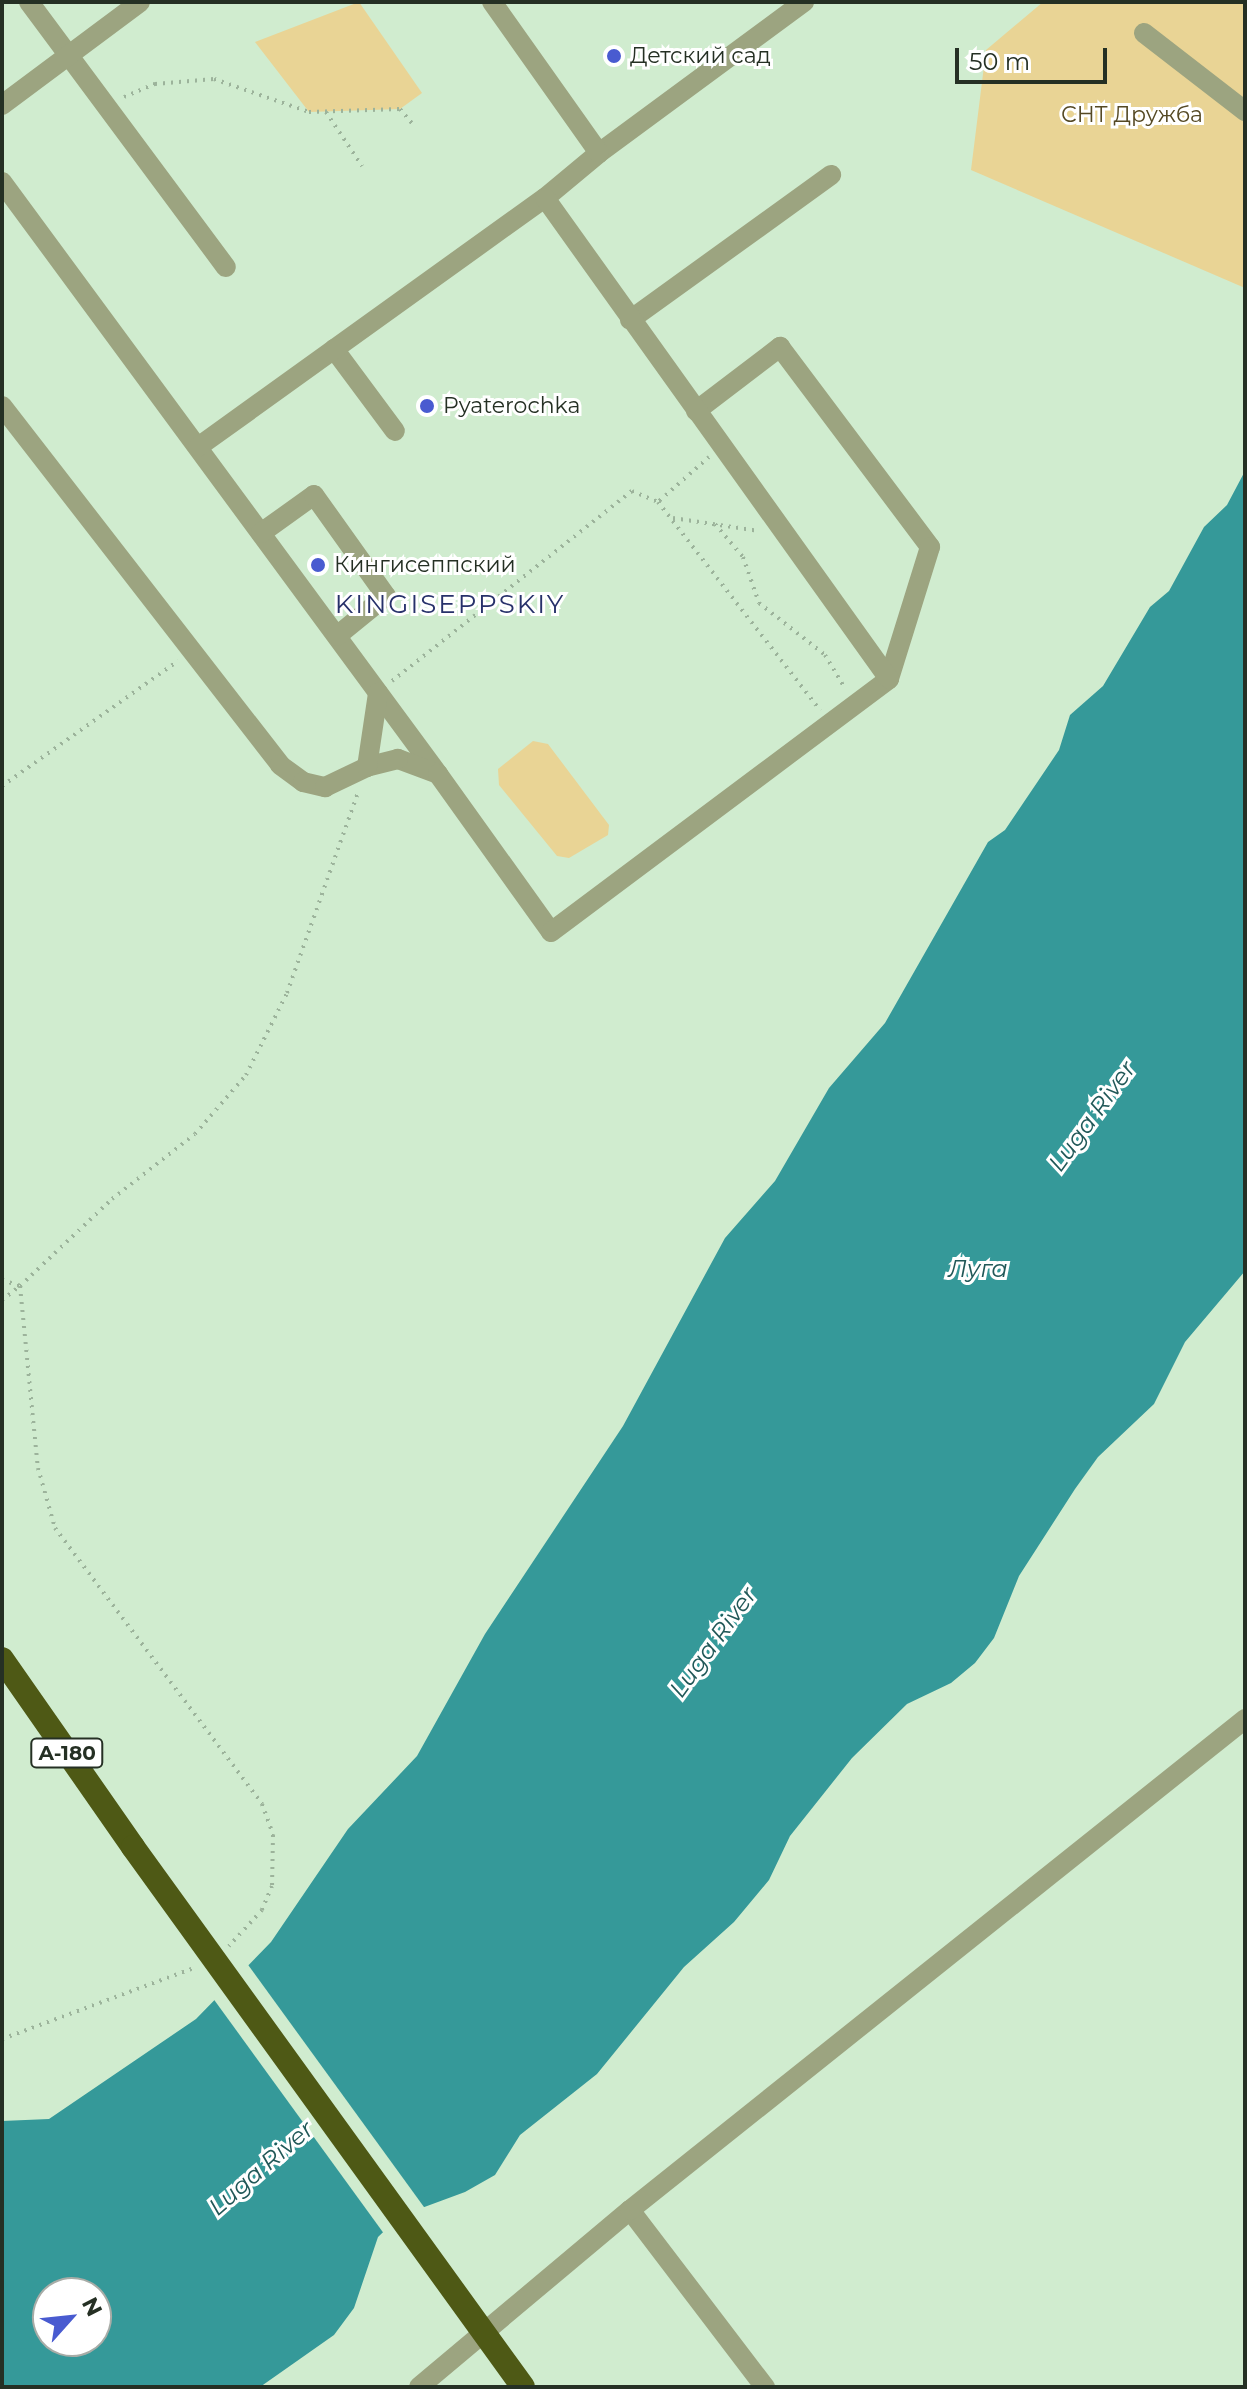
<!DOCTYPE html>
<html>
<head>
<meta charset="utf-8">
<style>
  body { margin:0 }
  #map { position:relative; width:1247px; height:2389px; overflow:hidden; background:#d0eccf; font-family:Montserrat,sans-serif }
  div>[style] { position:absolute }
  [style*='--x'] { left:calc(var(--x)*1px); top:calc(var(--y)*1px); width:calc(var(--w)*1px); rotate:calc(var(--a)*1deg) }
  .green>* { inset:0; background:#e9d495 }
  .water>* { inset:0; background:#359999 }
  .pier>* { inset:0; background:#d0eccf; transform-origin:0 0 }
  .path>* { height:4px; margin-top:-2px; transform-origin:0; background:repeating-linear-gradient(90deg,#9cb39b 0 2px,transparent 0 8px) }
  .minor>* { height:20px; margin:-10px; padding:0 10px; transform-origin:10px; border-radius:10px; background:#9ca480 }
  .highway>* { height:24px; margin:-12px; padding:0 12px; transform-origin:12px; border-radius:12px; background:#4e5915 }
  .highway-bridge>* { height:24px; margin:-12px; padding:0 12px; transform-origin:12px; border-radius:12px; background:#4e5915 }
  .dots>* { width:22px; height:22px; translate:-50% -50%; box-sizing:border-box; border:4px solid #fff; border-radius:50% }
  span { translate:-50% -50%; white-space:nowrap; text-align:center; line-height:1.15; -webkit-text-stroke:6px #fff; paint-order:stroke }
  .shield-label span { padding:2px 6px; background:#fff; border:2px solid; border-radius:6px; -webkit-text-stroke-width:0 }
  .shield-label { font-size:20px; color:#253024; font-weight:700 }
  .poi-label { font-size:22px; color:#253024 }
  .left { translate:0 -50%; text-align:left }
  .park-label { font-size:22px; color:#554924 }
  .water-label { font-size:24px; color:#215858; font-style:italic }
  .quarter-label { font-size:26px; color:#27316a; letter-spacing:2px }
  .frame { position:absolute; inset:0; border:4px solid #253024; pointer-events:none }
  .north { position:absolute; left:32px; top:2277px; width:80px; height:80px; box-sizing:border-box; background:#fff; border:2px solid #a8aca7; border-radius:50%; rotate:63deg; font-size:22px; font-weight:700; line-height:32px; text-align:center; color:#253024 }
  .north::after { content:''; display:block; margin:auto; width:28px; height:36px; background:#495bd0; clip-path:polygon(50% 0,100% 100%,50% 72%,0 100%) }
  .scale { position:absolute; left:955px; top:48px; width:152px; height:36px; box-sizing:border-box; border:4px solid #253024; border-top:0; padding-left:10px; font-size:24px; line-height:28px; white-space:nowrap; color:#253024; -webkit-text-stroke:6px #fff; paint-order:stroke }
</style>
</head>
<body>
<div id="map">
  <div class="green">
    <div style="clip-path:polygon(359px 2px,422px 93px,400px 109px,309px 112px,255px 42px)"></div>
    <div style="clip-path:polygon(1043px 2px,1245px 2px,1245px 288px,971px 170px,986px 50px)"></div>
    <div style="clip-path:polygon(533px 741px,548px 744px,609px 825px,608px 835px,569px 858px,557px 856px,499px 785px,498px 769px)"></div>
  </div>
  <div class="water">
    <div style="clip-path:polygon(evenodd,1245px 471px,1245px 1271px,1185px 1342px,1154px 1404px,1098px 1457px,1075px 1489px,1019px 1576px,994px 1638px,975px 1663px,951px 1683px,907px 1704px,852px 1758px,790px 1836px,769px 1880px,734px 1922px,684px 1967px,597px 2074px,520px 2135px,495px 2175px,465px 2192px,400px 2216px,378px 2237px,354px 2308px,334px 2335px,260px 2387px,2px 2387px,2px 2121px,49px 2119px,196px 2019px,271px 1942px,348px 1829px,417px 1756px,485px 1634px,623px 1426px,725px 1238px,775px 1181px,829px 1088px,885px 1023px,988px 842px,1005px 830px,1059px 750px,1070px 715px,1103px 686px,1150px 607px,1169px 591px,1204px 527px,1227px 505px,1245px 471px,48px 2293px,96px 2293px,96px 2341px,48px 2341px,48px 2293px)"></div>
  </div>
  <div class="pier">
    <div style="left:246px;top:1962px;width:304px;height:48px;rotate:54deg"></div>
  </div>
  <div class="path">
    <div style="--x:124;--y:97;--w:34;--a:-23"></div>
    <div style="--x:155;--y:84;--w:59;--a:-4.8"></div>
    <div style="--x:214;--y:79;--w:101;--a:19.2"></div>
    <div style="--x:309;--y:112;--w:91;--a:-1.9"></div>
    <div style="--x:400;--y:109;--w:23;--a:50"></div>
    <div style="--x:326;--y:112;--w:65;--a:56.3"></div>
    <div style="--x:709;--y:457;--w:68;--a:138.6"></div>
    <div style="--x:658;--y:502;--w:264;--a:52.1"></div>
    <div style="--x:673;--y:518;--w:87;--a:8.6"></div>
    <div style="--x:715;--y:524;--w:43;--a:49.7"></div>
    <div style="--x:743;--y:557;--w:49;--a:70.8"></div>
    <div style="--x:759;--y:603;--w:84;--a:38.2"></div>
    <div style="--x:825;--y:655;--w:37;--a:59"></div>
    <div style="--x:392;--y:681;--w:306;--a:-38.4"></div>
    <div style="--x:632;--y:491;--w:28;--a:23"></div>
    <div style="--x:2;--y:786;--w:216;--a:-35.4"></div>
    <div style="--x:2;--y:1280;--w:19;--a:18"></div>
    <div style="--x:20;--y:1286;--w:127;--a:-43.4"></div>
    <div style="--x:112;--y:1199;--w:105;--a:-38.1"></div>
    <div style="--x:195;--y:1134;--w:78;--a:-49.2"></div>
    <div style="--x:246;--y:1075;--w:92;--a:-63.4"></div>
    <div style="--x:287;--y:993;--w:212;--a:-70.5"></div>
    <div style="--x:20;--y:1286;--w:183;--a:84.4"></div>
    <div style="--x:38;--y:1468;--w:62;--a:74.2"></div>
    <div style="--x:55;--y:1528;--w:345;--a:53.1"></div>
    <div style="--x:262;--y:1804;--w:33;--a:70"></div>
    <div style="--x:273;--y:1835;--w:51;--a:91.1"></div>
    <div style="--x:272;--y:1886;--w:26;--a:113"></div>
    <div style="--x:262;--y:1910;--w:49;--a:132.5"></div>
    <div style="--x:2;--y:1300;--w:23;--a:-38"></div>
    <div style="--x:2;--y:2039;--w:205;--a:-20.3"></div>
  </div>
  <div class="minor">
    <div style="--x:29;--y:2;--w:330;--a:53.4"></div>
    <div style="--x:1144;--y:33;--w:128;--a:37.7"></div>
    <div style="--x:2;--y:105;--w:172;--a:-36.7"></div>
    <div style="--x:599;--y:153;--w:255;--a:-36.4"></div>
    <div style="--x:2;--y:182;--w:735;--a:53.63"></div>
    <div style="--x:438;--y:774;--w:43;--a:-159.4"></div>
    <div style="--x:398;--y:759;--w:32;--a:166"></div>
    <div style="--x:630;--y:320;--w:248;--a:-35.8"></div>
    <div style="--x:334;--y:349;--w:102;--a:53.4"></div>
    <div style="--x:2;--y:406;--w:454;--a:52.2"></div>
    <div style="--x:280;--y:765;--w:29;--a:36"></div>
    <div style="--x:303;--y:782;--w:23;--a:13"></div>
    <div style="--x:325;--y:787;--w:47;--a:-25.5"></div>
    <div style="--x:367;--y:767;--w:75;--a:-81.5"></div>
    <div style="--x:696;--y:411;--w:106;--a:-37.3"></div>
    <div style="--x:780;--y:347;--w:250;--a:53.1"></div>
    <div style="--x:930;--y:547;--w:138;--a:107.3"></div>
    <div style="--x:198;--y:447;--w:427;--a:-35.7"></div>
    <div style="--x:545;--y:198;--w:70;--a:-39.8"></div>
    <div style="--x:599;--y:153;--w:185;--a:-125.3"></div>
    <div style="--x:261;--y:533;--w:65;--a:-35.6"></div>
    <div style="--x:314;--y:495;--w:124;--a:54.5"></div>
    <div style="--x:386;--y:596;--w:63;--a:140.8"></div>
    <div style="--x:438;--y:774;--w:194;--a:54.4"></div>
    <div style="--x:551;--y:932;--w:422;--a:-36.8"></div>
    <div style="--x:889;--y:679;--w:591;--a:-125.57"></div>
    <div style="--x:630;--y:2210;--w:223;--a:52.7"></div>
    <div style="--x:419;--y:2387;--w:275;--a:-40"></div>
    <div style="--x:630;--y:2210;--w:787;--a:-38.6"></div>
  </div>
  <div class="highway">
    <div style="--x:2;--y:1659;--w:229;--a:55.1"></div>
  </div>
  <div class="highway-bridge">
    <div style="--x:133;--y:1847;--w:666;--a:54.16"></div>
  </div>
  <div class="dots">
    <div style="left:614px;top:56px;background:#495bd0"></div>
    <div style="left:427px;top:406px;background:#495bd0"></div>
    <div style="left:318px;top:565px;background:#495bd0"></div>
  </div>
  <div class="shield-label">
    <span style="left:67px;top:1753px">А-180</span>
  </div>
  <div class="poi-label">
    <span class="left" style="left:630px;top:56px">Детский сад</span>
    <span class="left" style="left:443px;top:406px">Pyaterochka</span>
    <span class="left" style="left:334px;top:565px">Кингисеппский</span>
  </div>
  <div class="park-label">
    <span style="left:1132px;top:115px">СНТ Дружба</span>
  </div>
  <div class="water-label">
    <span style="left:1092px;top:1116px;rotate:-54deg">Luga River</span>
    <span style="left:978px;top:1269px">Луга</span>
    <span style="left:713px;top:1642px;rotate:-54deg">Luga River</span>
    <span style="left:261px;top:2168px;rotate:-41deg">Luga River</span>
  </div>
  <div class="quarter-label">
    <span style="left:450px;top:605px">KINGISEPPSKIY</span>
  </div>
  <div class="frame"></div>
  <div class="north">N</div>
  <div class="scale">50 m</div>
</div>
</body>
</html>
